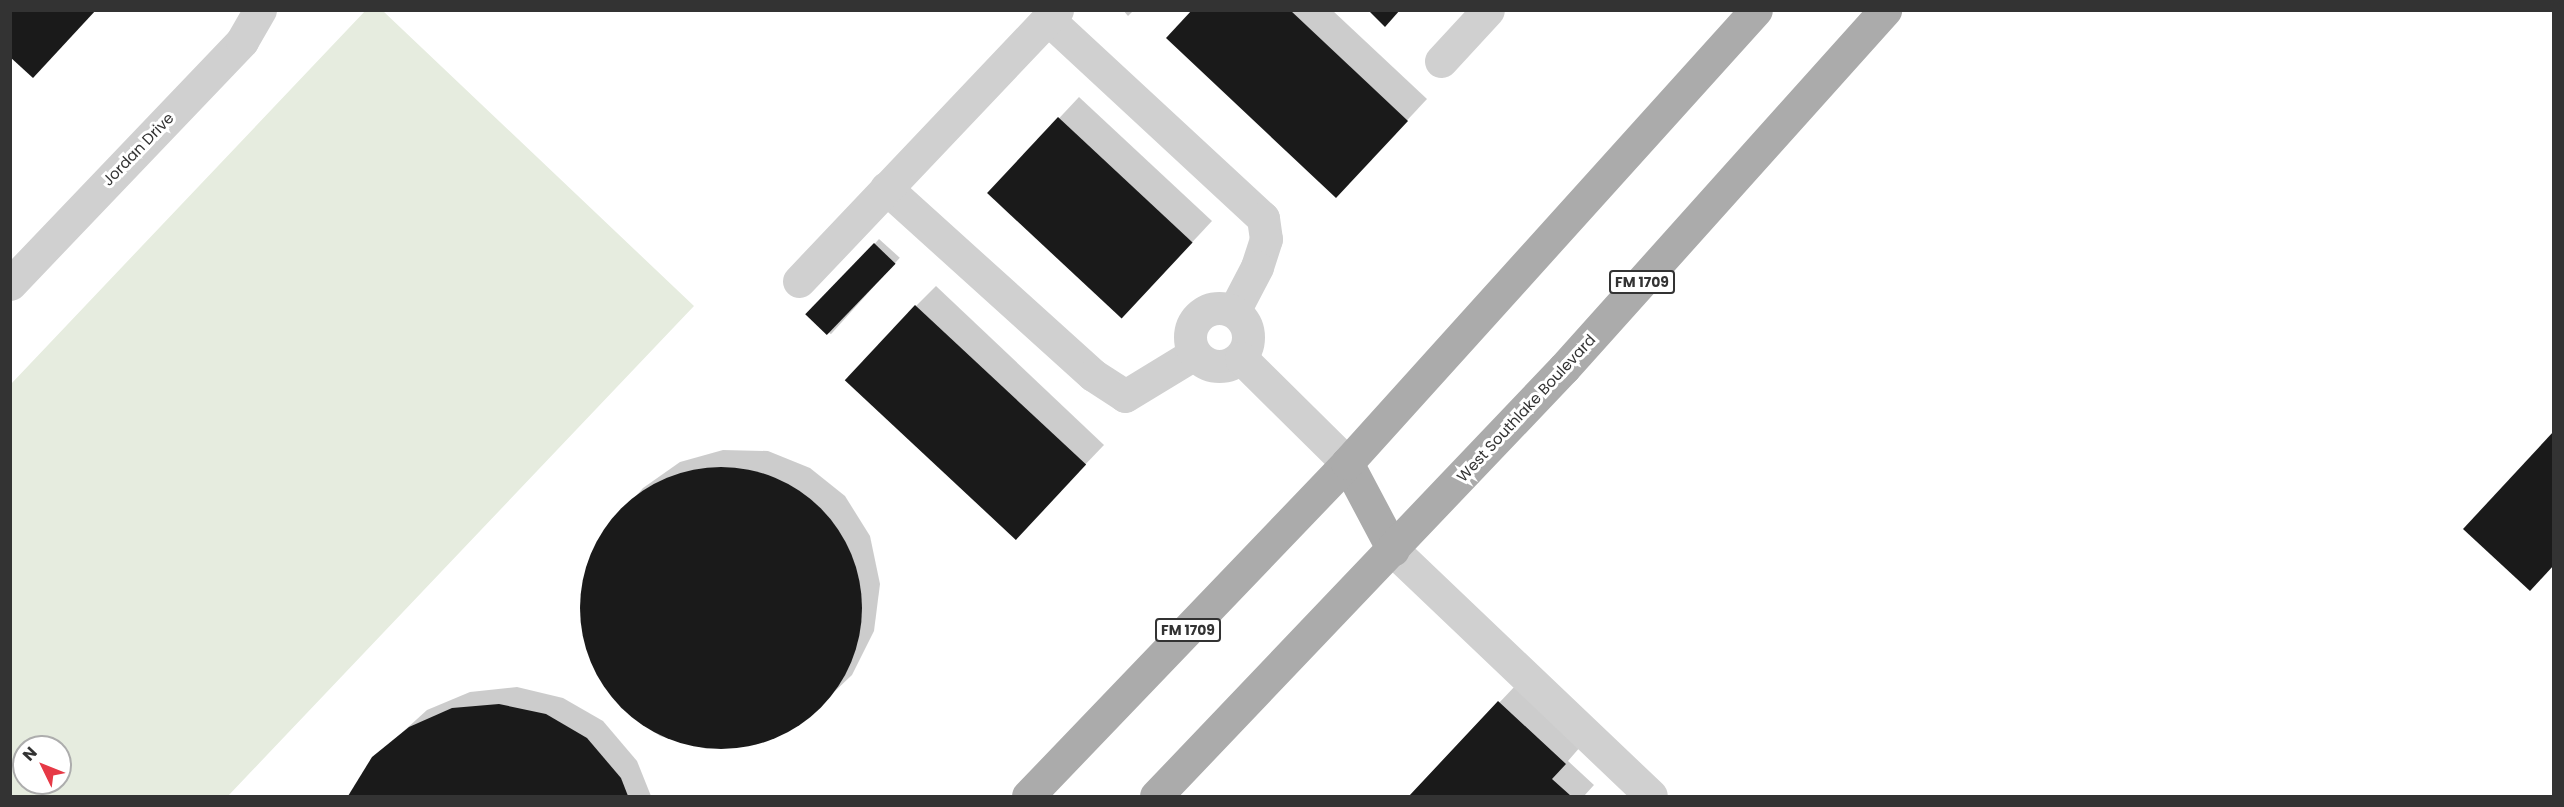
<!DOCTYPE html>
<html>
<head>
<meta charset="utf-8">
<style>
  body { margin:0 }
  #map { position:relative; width:2564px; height:807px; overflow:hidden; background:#fff; font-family:Poppins,sans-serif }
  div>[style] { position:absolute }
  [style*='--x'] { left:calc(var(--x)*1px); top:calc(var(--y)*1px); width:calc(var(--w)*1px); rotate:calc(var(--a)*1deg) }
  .green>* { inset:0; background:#e6ecdf }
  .shadow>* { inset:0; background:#0003; transform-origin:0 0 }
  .building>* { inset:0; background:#1a1a1a; transform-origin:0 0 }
  .round { border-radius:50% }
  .minor>* { height:33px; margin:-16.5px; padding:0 16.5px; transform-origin:16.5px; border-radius:16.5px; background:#d0d0d0 }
  .minor>.ring { margin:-16.5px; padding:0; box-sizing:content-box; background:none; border:33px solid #d0d0d0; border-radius:50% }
  .major>* { height:33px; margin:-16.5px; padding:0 16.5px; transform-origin:16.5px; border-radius:16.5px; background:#ababab }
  span { translate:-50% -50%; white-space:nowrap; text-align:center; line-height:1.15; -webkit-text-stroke:6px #fff; paint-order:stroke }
  .shield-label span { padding:2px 4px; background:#fff; border:2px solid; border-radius:4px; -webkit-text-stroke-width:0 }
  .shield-label { font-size:14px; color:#333; font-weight:700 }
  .street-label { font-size:15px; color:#333 }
  .frame { position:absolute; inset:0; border:12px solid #333; pointer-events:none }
  .north { position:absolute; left:12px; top:735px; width:60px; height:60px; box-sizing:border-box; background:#fff; border:2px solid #adadad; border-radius:50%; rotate:313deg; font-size:16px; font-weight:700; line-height:24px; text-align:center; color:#333 }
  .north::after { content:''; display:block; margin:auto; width:21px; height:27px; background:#e63946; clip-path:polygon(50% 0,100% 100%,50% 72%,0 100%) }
</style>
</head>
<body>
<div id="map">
  <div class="green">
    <div style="clip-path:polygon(evenodd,366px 10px,383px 11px,694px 306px,228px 796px,11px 796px,11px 384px,366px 10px,24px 747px,60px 747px,60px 783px,24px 783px,24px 747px)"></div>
  </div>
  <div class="shadow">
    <div style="clip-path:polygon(1123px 10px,1134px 10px,1128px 16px)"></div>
    <div style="clip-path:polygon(1195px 10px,1332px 10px,1427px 99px,1356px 175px)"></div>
    <div style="clip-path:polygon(1079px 97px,1212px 221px,1142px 296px,989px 193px)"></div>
    <div style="left:879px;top:239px;width:28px;height:103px;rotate:42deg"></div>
    <div style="clip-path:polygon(936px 286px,1104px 445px,1034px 518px,916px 306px)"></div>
    <div style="clip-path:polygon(723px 450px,768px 451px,810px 468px,845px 496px,870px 536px,880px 584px,874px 631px,852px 675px,834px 692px,799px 725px,755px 745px,707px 749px,660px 736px,621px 708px,595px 671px,582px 629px,583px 584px,597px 541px,643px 488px,680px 462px)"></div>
    <div style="clip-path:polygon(1516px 685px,1581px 746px,1568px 761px,1594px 785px,1584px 796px,1411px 796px)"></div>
    <div style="clip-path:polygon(517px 687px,563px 698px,603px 721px,637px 761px,651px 796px,350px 796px,374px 758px,427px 710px,470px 692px)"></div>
  </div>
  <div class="building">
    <div style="clip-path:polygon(10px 10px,96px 10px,33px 78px,10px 57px)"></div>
    <div style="clip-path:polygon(1192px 10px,1290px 10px,1408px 121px,1336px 198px,1166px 38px)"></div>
    <div style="clip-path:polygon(1368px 10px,1400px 10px,1385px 27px)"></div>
    <div style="left:1058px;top:117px;width:184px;height:104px;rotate:43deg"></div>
    <div style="left:874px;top:243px;width:30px;height:99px;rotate:44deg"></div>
    <div style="left:915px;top:305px;width:234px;height:103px;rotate:43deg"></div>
    <div style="clip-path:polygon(2554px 431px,2554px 565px,2530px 591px,2463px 529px)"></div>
    <div class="round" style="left:580px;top:467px;width:282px;height:282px"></div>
    <div style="clip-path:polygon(1498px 701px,1566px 764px,1552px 779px,1571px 796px,1409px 796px)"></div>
    <div style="clip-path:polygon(499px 704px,546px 714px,587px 738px,621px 778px,628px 796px,348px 796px,372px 757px,409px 727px,452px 708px)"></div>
  </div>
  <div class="minor">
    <div style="--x:1057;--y:10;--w:13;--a:135"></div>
    <div style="--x:1048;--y:19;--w:293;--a:42.8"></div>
    <div style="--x:1263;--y:218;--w:21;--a:82"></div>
    <div style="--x:1266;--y:239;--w:29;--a:108"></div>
    <div style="--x:1257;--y:267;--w:50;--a:117.6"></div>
    <div style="--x:1441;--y:61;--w:69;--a:-47.3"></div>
    <div style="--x:886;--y:188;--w:279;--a:42.1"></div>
    <div style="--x:1093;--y:375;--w:38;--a:33"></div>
    <div style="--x:1125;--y:396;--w:81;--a:-31.3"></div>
    <div style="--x:799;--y:281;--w:361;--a:-46.5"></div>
    <div style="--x:10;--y:284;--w:336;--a:-46.3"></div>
    <div style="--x:242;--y:41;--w:36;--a:-60"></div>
    <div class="ring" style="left:1190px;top:308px;width:25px;height:25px"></div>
    <div style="--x:1241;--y:358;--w:149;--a:44.7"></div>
    <div style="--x:1393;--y:550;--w:356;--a:43.6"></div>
  </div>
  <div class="major">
    <div style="--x:1347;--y:463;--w:98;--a:62.1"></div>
    <div style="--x:1028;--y:796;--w:461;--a:-46.2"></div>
    <div style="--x:1347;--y:463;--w:610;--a:-47.92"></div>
    <div style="--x:1156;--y:796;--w:591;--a:-46.37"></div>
    <div style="--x:1564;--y:368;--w:481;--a:-48.1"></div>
  </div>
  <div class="shield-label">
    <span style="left:1642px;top:282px">FM 1709</span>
    <span style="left:1188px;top:630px">FM 1709</span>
  </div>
  <div class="street-label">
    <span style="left:138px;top:149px;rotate:-46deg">Jordan Drive</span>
    <span style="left:1526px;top:408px;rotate:-47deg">West Southlake Boulevard</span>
  </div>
  <div class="frame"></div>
  <div class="north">N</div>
</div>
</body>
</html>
